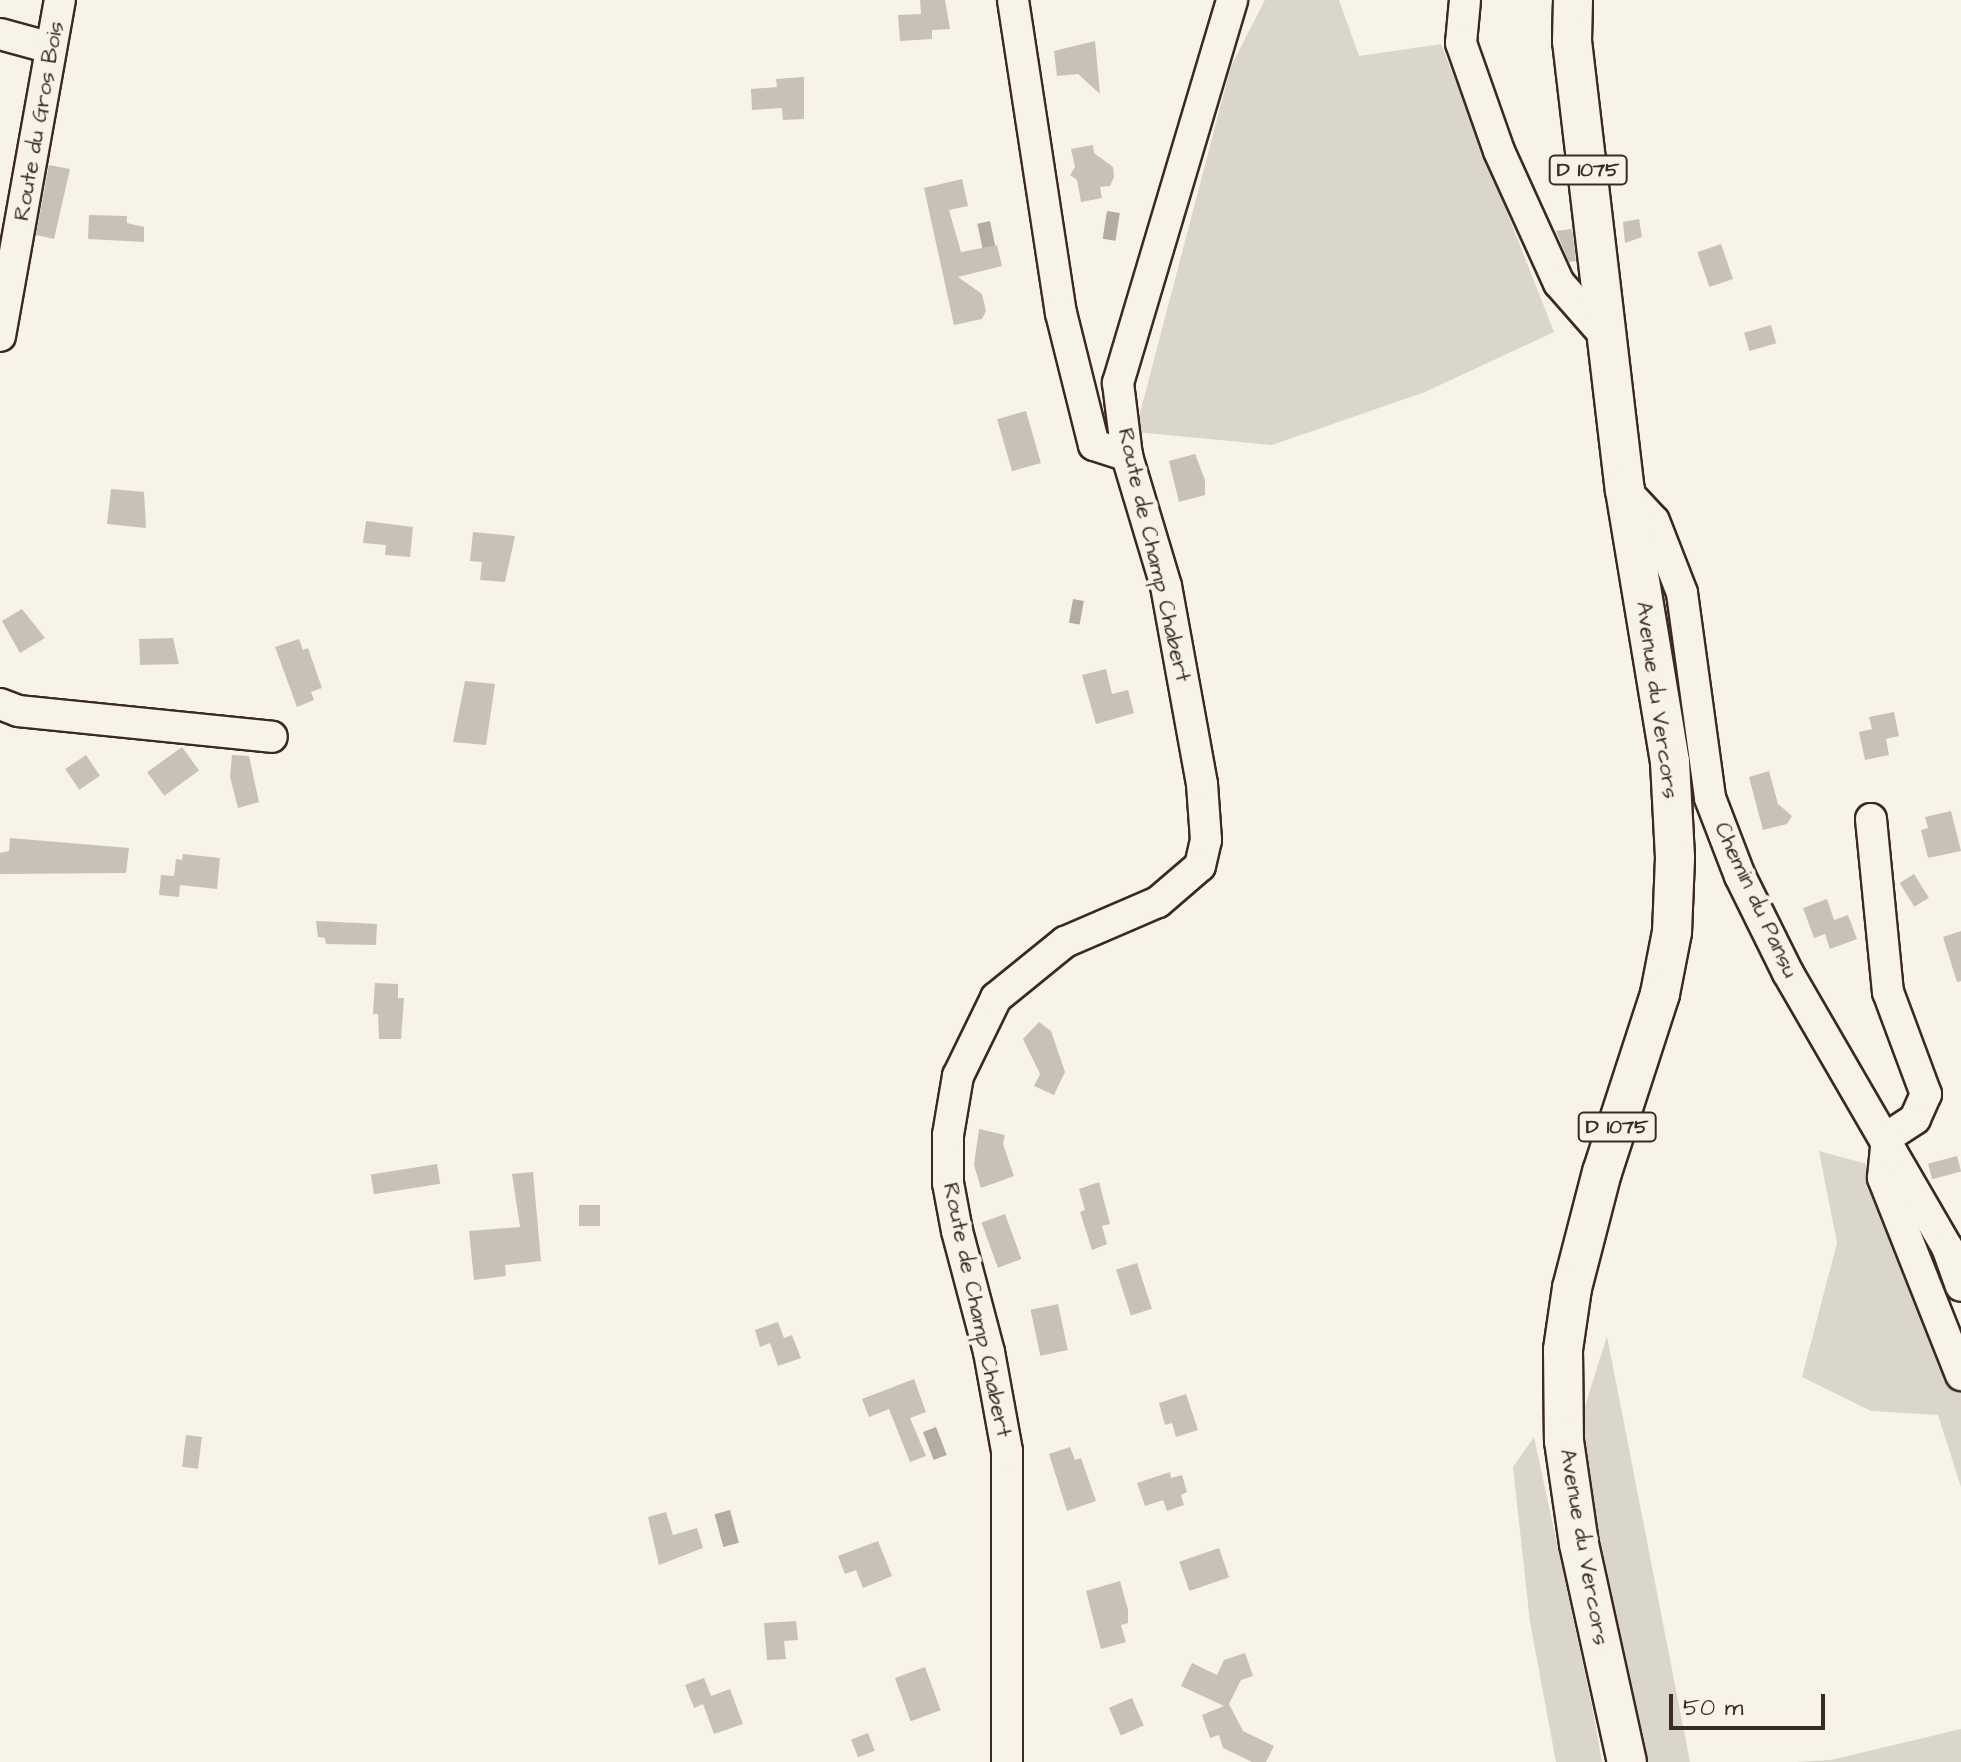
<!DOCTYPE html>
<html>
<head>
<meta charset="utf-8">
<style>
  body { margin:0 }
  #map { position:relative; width:1961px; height:1762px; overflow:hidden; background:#f7f3e8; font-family:"Architects Daughter",sans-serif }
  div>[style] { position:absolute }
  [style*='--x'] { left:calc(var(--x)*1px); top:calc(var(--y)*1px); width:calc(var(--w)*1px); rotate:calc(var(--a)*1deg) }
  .green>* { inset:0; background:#dbd6cb }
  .water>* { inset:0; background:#b4aca0; transform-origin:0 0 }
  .building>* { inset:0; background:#c8c1b6; transform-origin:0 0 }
  .roads { filter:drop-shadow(2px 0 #3b2a1e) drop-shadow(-2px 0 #3b2a1e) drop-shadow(0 2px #3b2a1e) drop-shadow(0 -2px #3b2a1e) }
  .minor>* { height:30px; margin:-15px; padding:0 15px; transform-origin:15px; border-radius:15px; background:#f7f3e8 }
  .major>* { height:38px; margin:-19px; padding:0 19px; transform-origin:19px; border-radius:19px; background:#f7f3e8 }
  span { translate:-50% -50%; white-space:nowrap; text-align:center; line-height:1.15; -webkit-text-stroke:8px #f7f3e8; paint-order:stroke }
  .shield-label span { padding:2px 6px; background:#f7f3e8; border:2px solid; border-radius:6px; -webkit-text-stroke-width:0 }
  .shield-label { font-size:20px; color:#3b2a1e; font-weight:700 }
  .street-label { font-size:22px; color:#3b2a1e }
  .scale { position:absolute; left:1669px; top:1694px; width:156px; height:36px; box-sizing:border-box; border:4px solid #3b2a1e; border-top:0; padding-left:10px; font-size:24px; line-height:28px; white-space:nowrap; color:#3b2a1e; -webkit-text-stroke:6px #f7f3e8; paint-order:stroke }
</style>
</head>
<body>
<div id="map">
  <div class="green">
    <div style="clip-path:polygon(1265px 0,1339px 0,1359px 56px,1441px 44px,1554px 332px,1425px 392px,1272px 445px,1135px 432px,1231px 66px)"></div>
    <div style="clip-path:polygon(1819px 1151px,1878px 1167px,1961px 1367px,1961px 1487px,1938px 1415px,1871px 1411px,1802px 1377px,1837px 1243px)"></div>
    <div style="clip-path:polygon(1607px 1336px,1690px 1762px,1636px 1762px,1576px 1435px)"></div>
    <div style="clip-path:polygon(1534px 1437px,1593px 1711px,1602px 1762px,1556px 1762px,1530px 1622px,1513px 1467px)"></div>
    <div style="clip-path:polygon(1961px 1729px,1961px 1762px,1797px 1762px,1831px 1760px)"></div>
  </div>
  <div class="water">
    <div style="left:1107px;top:211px;width:13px;height:28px;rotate:9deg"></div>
    <div style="left:990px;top:221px;width:25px;height:13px;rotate:78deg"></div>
    <div style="left:1073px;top:599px;width:11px;height:24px;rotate:10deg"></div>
    <div style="left:936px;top:1427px;width:30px;height:14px;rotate:69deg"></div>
    <div style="left:730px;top:1510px;width:34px;height:16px;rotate:75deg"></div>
  </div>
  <div class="building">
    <div style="clip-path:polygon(920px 0,945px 0,950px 29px,932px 30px,932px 39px,900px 41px,898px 15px,921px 14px)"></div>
    <div style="clip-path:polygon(1095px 41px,1100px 94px,1078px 74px,1057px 76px,1054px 51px)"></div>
    <div style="clip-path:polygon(804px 77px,804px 119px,783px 120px,782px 108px,752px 110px,751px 89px,777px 87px,776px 79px)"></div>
    <div style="clip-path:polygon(1093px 145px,1094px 153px,1113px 167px,1114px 177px,1110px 186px,1100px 187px,1102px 198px,1081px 202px,1077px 180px,1070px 175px,1075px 167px,1071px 149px)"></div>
    <div style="clip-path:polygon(49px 165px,70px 169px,54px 239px,36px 235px)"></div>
    <div style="clip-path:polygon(962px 179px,968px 206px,949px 210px,961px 252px,997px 245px,1002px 266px,958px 277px,982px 294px,986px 311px,982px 319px,954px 325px,924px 188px)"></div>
    <div style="clip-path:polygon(89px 215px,127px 216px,127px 223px,144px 227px,144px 242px,88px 239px)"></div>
    <div style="clip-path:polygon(1639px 219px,1642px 237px,1625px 243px,1623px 222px)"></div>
    <div style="clip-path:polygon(1572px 229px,1576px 261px,1569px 262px,1556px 231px)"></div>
    <div style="left:1721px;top:244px;width:37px;height:25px;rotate:71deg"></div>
    <div style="left:1771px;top:325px;width:19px;height:28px;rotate:74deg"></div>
    <div style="left:1026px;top:411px;width:54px;height:30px;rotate:74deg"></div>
    <div style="clip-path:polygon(1195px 454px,1205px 480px,1205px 495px,1179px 502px,1169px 461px)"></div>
    <div style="clip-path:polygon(111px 489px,144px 492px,146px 528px,107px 524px)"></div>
    <div style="clip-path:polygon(366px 521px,413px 527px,410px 557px,385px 555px,386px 545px,363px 543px)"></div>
    <div style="clip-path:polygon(473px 532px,515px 536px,505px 582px,480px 580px,482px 562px,470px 561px)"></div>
    <div style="clip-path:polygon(22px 609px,45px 638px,20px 653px,2px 621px)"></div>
    <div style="clip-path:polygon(173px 638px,179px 664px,140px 665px,139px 639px)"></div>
    <div style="clip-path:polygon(299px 639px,303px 650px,308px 648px,322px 688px,311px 692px,314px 700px,297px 707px,275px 647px)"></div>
    <div style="clip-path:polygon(1106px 669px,1112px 694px,1128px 690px,1134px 713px,1096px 724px,1082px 675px)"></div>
    <div style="clip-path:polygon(465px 681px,495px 684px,486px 745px,453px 742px)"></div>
    <div style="clip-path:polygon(1894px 712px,1899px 736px,1886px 739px,1889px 755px,1865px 760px,1859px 732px,1872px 729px,1869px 717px)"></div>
    <div style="left:182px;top:747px;width:29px;height:43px;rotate:54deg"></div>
    <div style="left:86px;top:755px;width:25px;height:25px;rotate:56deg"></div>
    <div style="clip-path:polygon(232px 755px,249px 756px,259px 802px,238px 808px,230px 777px)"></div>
    <div style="clip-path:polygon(1769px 771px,1778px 804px,1792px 816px,1787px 824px,1763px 830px,1749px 777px)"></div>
    <div style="clip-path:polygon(1951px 811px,1961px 851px,1928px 858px,1921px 830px,1928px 828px,1925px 817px)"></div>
    <div style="clip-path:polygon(10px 838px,129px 848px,126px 873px,0 874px,0 853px,9px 851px)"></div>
    <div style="clip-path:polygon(183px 854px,220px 858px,217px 889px,180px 885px,179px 897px,159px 895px,161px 875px,174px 876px,176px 859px,182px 860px)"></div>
    <div style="left:1914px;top:874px;width:28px;height:17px;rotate:58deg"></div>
    <div style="clip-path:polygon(1827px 899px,1834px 920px,1848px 915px,1857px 939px,1830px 949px,1825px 934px,1814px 938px,1803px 908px)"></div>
    <div style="clip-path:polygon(316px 921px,377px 924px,376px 945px,326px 944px,325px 938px,318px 937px)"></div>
    <div style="clip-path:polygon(1961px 931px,1961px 981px,1957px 982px,1943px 937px)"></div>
    <div style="clip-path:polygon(375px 983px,398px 984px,398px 998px,404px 998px,401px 1039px,379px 1039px,378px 1014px,373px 1014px)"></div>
    <div style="clip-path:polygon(1039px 1022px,1051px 1031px,1065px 1072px,1054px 1095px,1034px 1086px,1040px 1074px,1023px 1039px)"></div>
    <div style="clip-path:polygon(979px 1129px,1005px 1135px,1003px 1144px,1014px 1176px,981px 1188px,974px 1165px)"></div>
    <div style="left:1957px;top:1156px;width:16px;height:30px;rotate:75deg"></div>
    <div style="left:437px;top:1164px;width:20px;height:67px;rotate:81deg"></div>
    <div style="clip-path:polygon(533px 1172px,541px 1261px,505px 1265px,506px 1276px,474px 1280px,469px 1231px,520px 1227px,512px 1174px)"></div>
    <div style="clip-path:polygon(1099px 1182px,1110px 1224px,1102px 1226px,1107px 1244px,1092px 1250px,1080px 1212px,1085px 1210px,1079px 1189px)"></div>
    <div style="left:579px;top:1205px;width:21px;height:21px"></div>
    <div style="left:1005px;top:1214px;width:48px;height:25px;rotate:70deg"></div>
    <div style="left:1137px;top:1263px;width:48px;height:22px;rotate:72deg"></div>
    <div style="left:1058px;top:1304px;width:47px;height:28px;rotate:78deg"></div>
    <div style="clip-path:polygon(778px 1322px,784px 1338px,792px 1335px,801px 1358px,778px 1366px,770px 1343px,760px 1347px,755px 1330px)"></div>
    <div style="clip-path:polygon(914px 1379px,926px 1412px,910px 1418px,926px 1456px,910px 1462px,889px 1409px,869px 1417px,862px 1399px)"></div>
    <div style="clip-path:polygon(1186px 1394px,1198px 1430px,1176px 1437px,1172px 1423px,1165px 1425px,1159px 1403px)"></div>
    <div style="left:186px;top:1435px;width:16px;height:32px;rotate:7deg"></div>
    <div style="clip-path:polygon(1070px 1447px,1075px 1460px,1081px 1458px,1096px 1501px,1067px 1511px,1049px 1454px)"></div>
    <div style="clip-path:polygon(1170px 1472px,1171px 1478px,1182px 1475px,1187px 1492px,1181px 1495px,1184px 1505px,1167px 1511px,1163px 1500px,1145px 1506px,1137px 1483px)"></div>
    <div style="clip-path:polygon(666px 1512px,673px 1535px,697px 1528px,703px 1548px,659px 1565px,648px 1517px)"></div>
    <div style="clip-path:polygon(878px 1541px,892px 1576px,863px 1588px,856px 1570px,845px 1574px,838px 1556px)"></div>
    <div style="left:1219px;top:1548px;width:31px;height:42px;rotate:71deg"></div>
    <div style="clip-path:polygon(1120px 1581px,1128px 1610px,1128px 1623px,1121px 1625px,1126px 1642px,1101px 1649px,1086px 1591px)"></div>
    <div style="clip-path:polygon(796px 1621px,798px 1640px,784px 1641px,786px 1659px,767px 1660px,764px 1623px)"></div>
    <div style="clip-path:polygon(1245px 1653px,1253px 1676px,1241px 1680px,1229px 1704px,1243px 1731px,1274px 1746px,1266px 1762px,1252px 1762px,1223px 1748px,1219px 1735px,1210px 1738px,1202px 1715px,1224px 1706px,1181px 1686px,1192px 1663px,1217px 1675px,1224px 1660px)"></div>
    <div style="left:925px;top:1667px;width:46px;height:32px;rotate:70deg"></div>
    <div style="clip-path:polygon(704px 1678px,711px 1696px,730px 1689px,743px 1724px,714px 1734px,703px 1704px,694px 1708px,685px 1685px)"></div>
    <div style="left:1132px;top:1698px;width:30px;height:25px;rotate:67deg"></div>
    <div style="left:868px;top:1733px;width:19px;height:18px;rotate:69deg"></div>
  </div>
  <div class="roads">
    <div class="minor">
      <div style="--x:1013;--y:0;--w:317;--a:81.3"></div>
      <div style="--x:1061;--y:313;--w:136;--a:76"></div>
      <div style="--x:1094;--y:445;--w:35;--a:18"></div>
      <div style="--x:1465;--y:0;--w:43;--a:95.3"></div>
      <div style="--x:1461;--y:43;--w:114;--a:70.6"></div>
      <div style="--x:1499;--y:151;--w:145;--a:65.6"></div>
      <div style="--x:1559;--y:283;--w:76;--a:48.7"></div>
      <div style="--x:0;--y:34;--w:53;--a:15.4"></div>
      <div style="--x:0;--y:336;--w:341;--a:-79.9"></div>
      <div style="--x:1625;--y:490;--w:42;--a:46.9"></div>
      <div style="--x:1654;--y:521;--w:77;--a:68.7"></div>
      <div style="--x:1682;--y:593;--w:207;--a:82.2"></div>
      <div style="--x:1710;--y:798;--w:84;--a:69"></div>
      <div style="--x:1740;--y:876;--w:108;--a:63.7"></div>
      <div style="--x:1788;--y:973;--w:317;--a:59.9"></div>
      <div style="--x:1947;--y:1247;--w:41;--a:70.3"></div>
      <div style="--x:0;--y:704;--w:19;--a:21"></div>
      <div style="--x:18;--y:711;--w:255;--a:5.8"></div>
      <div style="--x:1871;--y:819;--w:174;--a:84.4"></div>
      <div style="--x:1888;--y:992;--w:109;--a:69.6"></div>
      <div style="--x:1926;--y:1094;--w:27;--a:114"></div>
      <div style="--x:1915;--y:1119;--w:33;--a:147"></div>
      <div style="--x:1887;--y:1137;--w:41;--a:95.6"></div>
      <div style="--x:1883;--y:1178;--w:212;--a:68.4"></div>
      <div style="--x:1007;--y:1762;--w:311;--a:-90"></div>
      <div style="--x:1007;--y:1451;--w:101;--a:-100.3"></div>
      <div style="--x:989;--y:1352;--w:125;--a:-104.8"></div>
      <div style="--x:957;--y:1231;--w:49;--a:-100.6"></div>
      <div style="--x:948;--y:1183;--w:48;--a:-90"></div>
      <div style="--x:948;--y:1135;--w:60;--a:-80.4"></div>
      <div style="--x:958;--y:1076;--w:87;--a:-64"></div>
      <div style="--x:996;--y:998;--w:89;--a:-39.1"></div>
      <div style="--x:1065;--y:942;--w:101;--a:-23.3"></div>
      <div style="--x:1158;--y:902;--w:55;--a:-40.6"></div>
      <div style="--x:1200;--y:866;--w:27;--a:-77"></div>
      <div style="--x:1206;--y:840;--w:56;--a:-94.1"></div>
      <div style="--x:1202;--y:784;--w:201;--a:-100.3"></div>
      <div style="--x:1166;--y:586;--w:136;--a:-106.7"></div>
      <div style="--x:1127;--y:456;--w:74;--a:-97"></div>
      <div style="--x:1118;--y:383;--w:400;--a:-73.4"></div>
    </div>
    <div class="major">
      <div style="--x:1573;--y:0;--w:41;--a:91.4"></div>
      <div style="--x:1572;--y:41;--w:452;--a:83.3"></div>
      <div style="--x:1625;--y:490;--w:276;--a:80.6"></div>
      <div style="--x:1670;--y:762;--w:96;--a:87"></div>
      <div style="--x:1675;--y:858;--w:74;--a:92.3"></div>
      <div style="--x:1672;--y:932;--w:63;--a:101"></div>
      <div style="--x:1660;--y:994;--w:187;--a:108"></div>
      <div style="--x:1602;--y:1172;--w:120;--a:104.5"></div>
      <div style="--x:1572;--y:1288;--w:63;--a:98.3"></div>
      <div style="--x:1563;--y:1350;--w:91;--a:89.4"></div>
      <div style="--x:1564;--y:1441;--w:104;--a:81.7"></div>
      <div style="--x:1579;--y:1544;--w:223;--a:77.6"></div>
    </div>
  </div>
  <div class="shield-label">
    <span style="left:1588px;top:170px">D 1075</span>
    <span style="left:1617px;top:1127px">D 1075</span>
  </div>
  <div class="street-label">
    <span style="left:39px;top:121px;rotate:-80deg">Route du Gros Bois</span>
    <span style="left:1154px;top:555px;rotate:77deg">Route de Champ Chabert</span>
    <span style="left:1657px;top:700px;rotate:82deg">Avenue du Vercors</span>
    <span style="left:1756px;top:900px;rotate:65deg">Chemin du Pansu</span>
    <span style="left:977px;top:1310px;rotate:78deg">Route de Champ Chabert</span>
    <span style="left:1584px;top:1547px;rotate:80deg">Avenue du Vercors</span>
  </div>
  <div class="scale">50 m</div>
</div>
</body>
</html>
